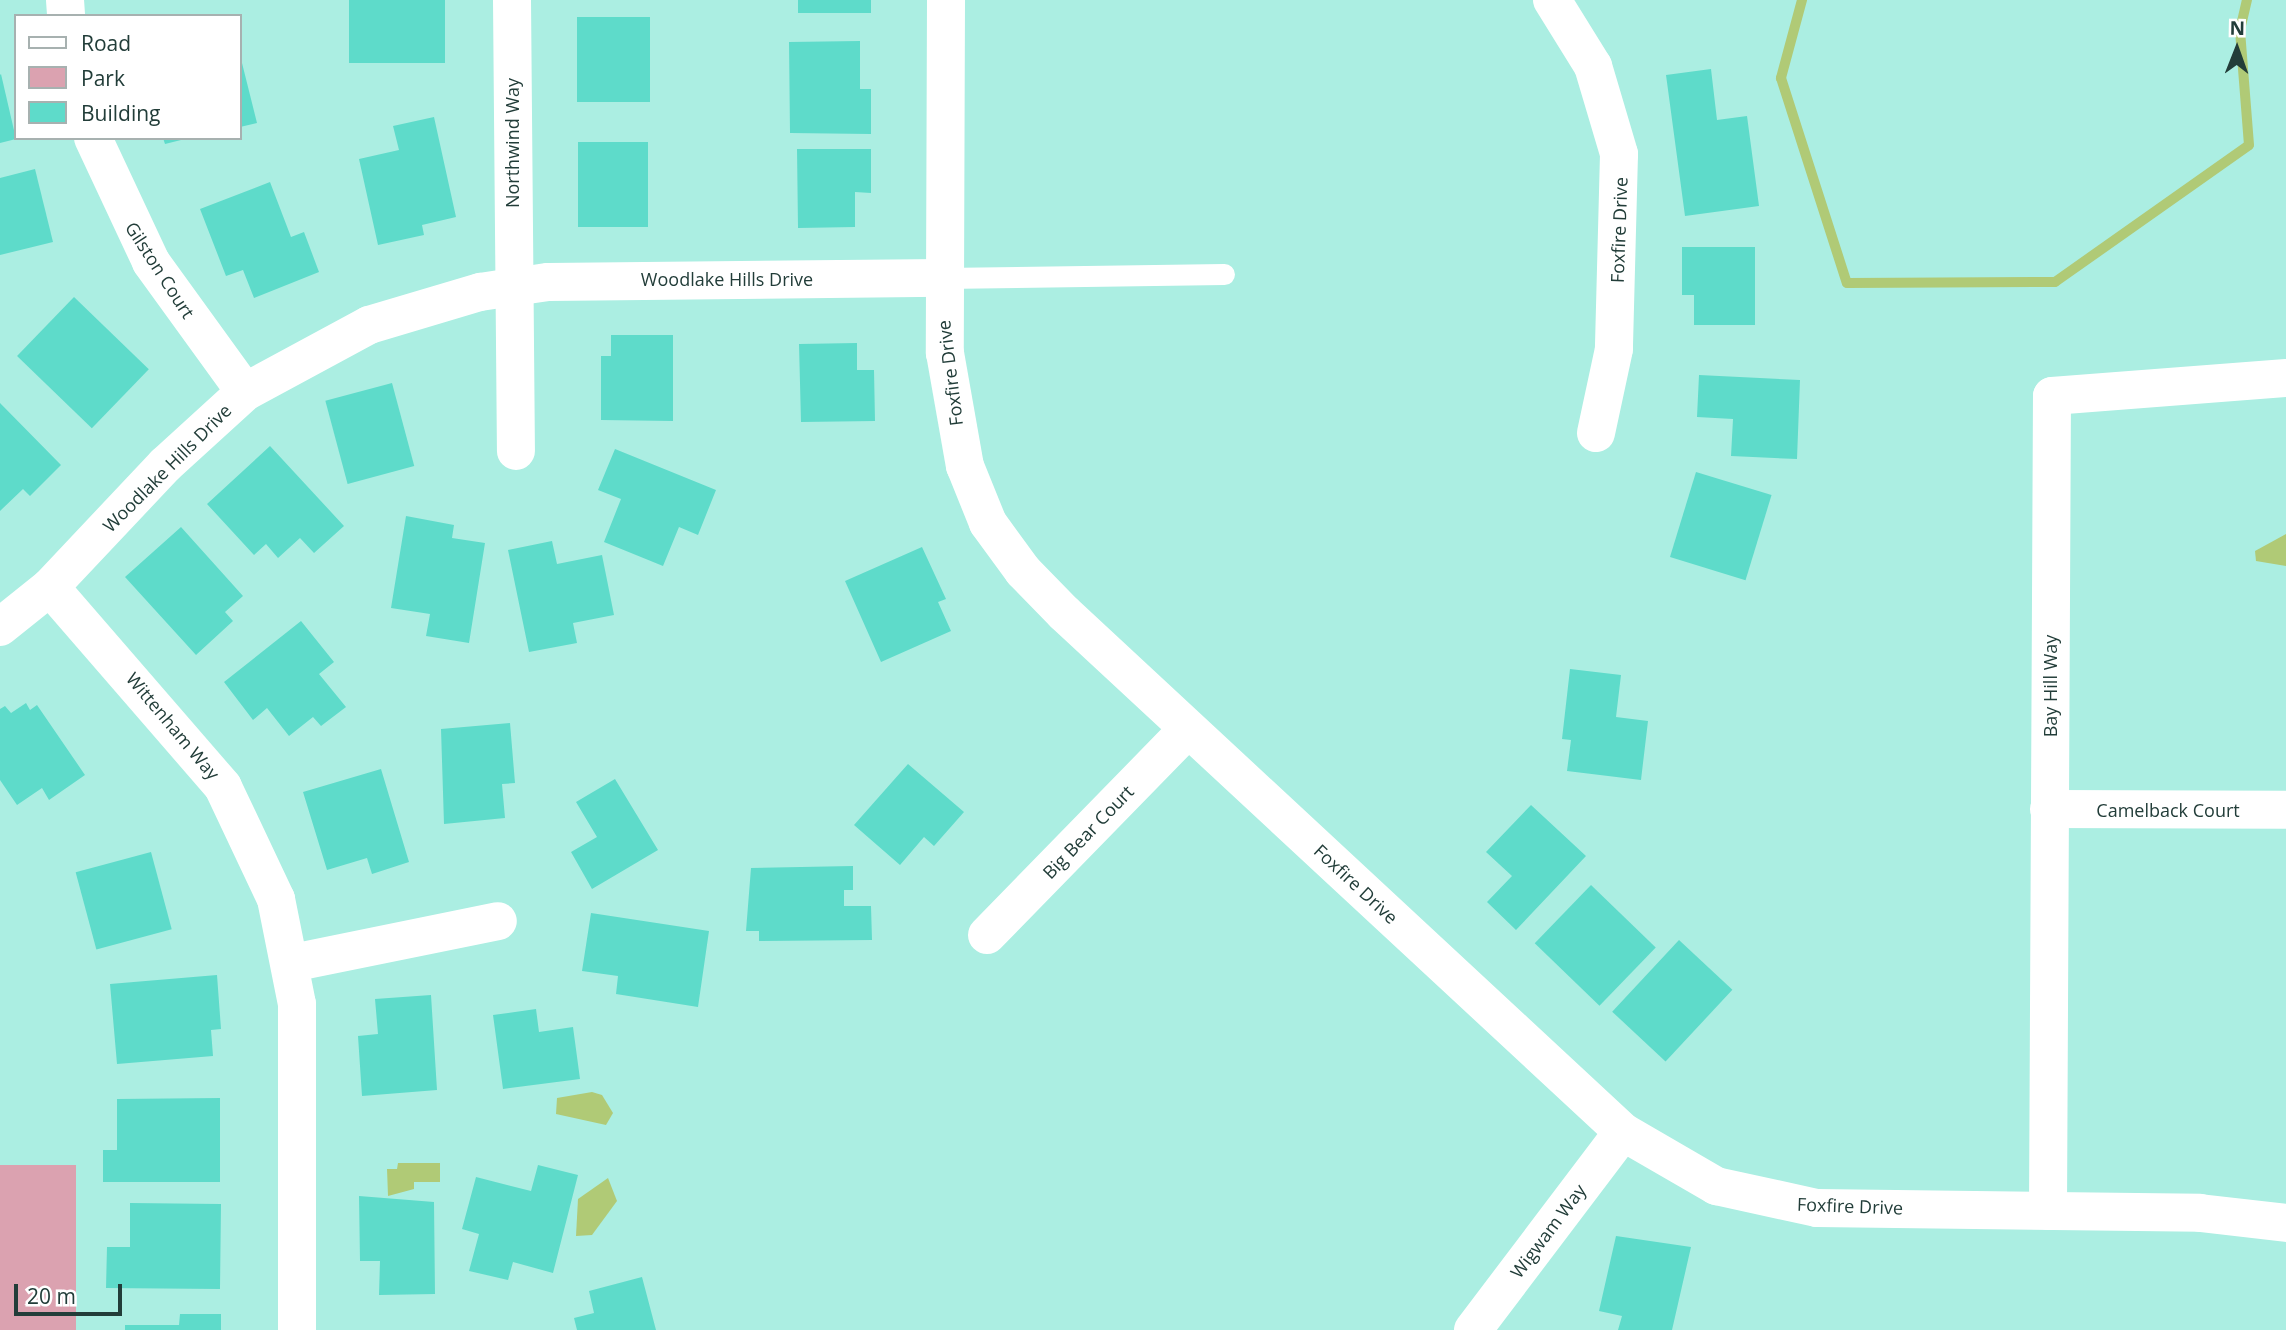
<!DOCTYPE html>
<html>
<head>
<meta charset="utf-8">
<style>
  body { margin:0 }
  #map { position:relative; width:2286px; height:1330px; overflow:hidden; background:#abeee2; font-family:"Open Sans",sans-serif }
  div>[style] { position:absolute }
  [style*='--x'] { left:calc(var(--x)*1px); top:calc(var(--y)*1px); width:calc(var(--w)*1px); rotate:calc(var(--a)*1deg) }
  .green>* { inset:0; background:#dba2b0; transform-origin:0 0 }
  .water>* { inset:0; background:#b0ca76 }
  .stream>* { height:10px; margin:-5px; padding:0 5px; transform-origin:5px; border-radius:5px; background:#b0ca76 }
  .building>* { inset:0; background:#5edbca; transform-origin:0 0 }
  .service>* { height:21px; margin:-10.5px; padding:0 10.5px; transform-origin:10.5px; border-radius:10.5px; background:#fff }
  .minor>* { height:38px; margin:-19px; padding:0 19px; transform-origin:19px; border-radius:19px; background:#fff }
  span { translate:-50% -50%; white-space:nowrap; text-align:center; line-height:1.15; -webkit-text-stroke:7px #fff; paint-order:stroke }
  .street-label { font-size:18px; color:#223d39 }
  .legend { position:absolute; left:14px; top:14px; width:228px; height:126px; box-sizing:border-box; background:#fff; border:2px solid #a7b1b0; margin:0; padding:9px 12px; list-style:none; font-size:21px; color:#223d39 }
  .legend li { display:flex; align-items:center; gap:14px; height:35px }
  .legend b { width:35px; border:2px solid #a7b1b0 }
  .north { position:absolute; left:2202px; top:14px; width:70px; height:70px; -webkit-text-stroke:5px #fff; paint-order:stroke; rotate:1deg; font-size:19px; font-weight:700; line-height:28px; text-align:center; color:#223d39 }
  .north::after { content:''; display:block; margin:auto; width:24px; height:32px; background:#223d39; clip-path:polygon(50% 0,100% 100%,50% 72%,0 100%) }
  .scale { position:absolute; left:14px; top:1284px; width:108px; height:32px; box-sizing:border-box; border:4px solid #223d39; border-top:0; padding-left:9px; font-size:21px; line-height:24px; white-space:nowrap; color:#223d39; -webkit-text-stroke:5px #fff; paint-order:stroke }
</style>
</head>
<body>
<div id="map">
  <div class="green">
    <div style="left:0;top:1165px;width:76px;height:165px"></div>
  </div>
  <div class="water">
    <div style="clip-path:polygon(2286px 534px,2286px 566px,2256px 561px,2255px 551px)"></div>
    <div style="clip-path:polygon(592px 1092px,602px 1095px,613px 1113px,606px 1125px,556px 1114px,557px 1098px)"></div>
    <div style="clip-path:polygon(398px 1163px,440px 1163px,440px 1182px,414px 1182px,414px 1189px,388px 1196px,387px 1169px,397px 1169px)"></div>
    <div style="clip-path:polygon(608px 1178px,617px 1201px,592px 1235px,576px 1236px,578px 1199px)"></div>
  </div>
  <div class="stream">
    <div style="--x:1802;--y:0;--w:81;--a:105.1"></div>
    <div style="--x:1781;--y:78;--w:215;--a:72.2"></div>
    <div style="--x:1847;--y:283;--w:208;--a:-0.3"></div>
    <div style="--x:2055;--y:282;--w:237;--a:-35.2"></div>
    <div style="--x:2249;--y:145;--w:115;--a:-94.5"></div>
    <div style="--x:2240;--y:30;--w:31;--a:-77"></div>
  </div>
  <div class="building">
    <div style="left:349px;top:0;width:96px;height:63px"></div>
    <div style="left:798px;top:0;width:73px;height:13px"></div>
    <div style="left:577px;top:17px;width:73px;height:85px"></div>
    <div style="clip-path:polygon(860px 41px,860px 89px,871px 89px,871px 134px,790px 133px,789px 42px)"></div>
    <div style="clip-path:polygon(240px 55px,257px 123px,240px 127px)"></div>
    <div style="clip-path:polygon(1711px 69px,1717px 120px,1747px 116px,1759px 206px,1685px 216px,1666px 75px)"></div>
    <div style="clip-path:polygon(1px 74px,16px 139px,0 143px,0 75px)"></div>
    <div style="clip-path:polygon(434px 117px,456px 217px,422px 225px,424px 235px,378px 245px,359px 159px,399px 150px,393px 126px)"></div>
    <div style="clip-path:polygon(163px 138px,185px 138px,185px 139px,165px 144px)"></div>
    <div style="left:578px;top:142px;width:70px;height:85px"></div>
    <div style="clip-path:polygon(797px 149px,871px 149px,871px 193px,855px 192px,855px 227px,798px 228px)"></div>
    <div style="clip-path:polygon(35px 169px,53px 242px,0 255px,0 178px)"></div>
    <div style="clip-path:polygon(270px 182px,291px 237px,304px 232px,319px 272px,254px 298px,243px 270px,226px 276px,200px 209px)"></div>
    <div style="clip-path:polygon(1682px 247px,1755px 247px,1755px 325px,1694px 325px,1694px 295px,1682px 295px)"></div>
    <div style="left:74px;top:297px;width:104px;height:82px;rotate:44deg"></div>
    <div style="clip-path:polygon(611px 335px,673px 335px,673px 421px,601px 420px,601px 356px,611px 356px)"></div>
    <div style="clip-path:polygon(857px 343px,857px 370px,874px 370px,875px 421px,801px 422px,799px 344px)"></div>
    <div style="clip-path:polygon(1699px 375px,1800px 380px,1797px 459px,1731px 456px,1733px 419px,1697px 417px)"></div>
    <div style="left:392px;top:383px;width:86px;height:69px;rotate:75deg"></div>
    <div style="clip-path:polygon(0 403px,61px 465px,30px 496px,23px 489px,0 511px)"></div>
    <div style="clip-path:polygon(270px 446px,344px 526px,314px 553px,300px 538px,278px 558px,266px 544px,254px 555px,207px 504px)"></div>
    <div style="clip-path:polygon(615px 449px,716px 490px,698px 535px,679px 527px,663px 566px,604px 542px,621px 499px,598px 490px)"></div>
    <div style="left:1696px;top:472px;width:79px;height:89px;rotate:17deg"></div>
    <div style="clip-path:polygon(406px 516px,454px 525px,452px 538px,485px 543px,469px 643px,426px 636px,430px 614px,391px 608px)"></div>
    <div style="clip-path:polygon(181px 527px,243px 596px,225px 612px,233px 621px,196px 655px,125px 577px)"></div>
    <div style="clip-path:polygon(552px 541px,557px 564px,602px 555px,614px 615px,573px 623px,577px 643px,529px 652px,508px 550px)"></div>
    <div style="clip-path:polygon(922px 547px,946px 599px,938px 602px,951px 631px,881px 662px,845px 581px)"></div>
    <div style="clip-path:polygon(301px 621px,334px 662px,319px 674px,346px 707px,321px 726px,313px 717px,289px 736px,267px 708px,253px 720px,224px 682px)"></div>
    <div style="clip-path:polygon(1570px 669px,1621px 675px,1616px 717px,1648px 721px,1641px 780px,1567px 771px,1571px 740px,1562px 739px)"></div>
    <div style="clip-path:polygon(26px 703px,30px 710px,37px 705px,85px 775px,49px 800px,42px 788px,17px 805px,0 780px,0 709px,5px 706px,11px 713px)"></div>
    <div style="clip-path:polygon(510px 723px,515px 783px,502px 784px,505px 818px,444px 824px,441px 729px)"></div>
    <div style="clip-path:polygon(908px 764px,964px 812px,934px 846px,924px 837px,900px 865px,854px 825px)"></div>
    <div style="clip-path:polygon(381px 769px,409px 862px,372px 874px,367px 858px,327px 870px,303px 792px)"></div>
    <div style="clip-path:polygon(615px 779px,658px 850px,592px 889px,571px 852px,597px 837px,576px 802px)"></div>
    <div style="clip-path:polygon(1531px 805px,1586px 856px,1516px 930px,1487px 902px,1512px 876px,1486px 852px)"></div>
    <div style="left:151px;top:852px;width:80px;height:78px;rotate:75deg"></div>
    <div style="clip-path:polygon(853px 866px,853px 890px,844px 890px,844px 906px,871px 906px,872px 940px,759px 941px,759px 931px,746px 931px,751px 868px)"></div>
    <div style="left:1591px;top:885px;width:90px;height:81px;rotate:44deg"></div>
    <div style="clip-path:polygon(591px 913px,709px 931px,698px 1007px,616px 994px,618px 976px,582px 971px)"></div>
    <div style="left:1679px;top:940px;width:73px;height:98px;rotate:43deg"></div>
    <div style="clip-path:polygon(217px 975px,221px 1029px,211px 1030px,213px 1056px,117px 1064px,110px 984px)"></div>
    <div style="clip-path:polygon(431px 995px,437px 1090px,362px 1096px,358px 1036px,378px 1034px,375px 999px)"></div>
    <div style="clip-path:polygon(536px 1009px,539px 1032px,573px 1027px,580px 1079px,503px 1089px,493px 1015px)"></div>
    <div style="clip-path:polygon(220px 1098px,220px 1182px,103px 1182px,103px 1150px,117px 1150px,117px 1099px)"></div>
    <div style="clip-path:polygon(538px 1165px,578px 1175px,553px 1273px,513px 1262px,508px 1280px,469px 1271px,479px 1234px,462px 1229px,476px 1177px,531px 1191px)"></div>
    <div style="clip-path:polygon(359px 1196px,434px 1202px,435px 1294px,379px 1295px,380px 1261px,360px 1261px)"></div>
    <div style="clip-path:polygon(130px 1203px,221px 1204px,220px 1289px,106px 1288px,107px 1247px,130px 1247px)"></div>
    <div style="clip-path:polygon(1616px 1236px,1691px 1247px,1672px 1330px,1618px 1330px,1622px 1316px,1599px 1311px)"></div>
    <div style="clip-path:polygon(642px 1277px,656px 1330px,577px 1330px,574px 1318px,594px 1313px,589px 1291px)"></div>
    <div style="clip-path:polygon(180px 1314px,221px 1314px,221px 1330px,125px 1330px,125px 1325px,179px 1325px)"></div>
  </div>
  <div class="service">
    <div style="--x:942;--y:278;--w:282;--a:-0.8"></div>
  </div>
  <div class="minor">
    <div style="--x:65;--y:0;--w:16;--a:86"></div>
    <div style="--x:512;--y:0;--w:451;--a:89.5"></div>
    <div style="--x:946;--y:0;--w:353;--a:90.2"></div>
    <div style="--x:945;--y:353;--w:115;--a:80"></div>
    <div style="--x:965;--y:466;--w:61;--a:68"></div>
    <div style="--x:988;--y:523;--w:59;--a:53.9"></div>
    <div style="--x:1023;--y:571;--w:59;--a:45.7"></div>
    <div style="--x:1064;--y:613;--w:763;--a:42.87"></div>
    <div style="--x:1623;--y:1132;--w:108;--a:30.1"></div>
    <div style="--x:1716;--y:1186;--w:103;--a:12.3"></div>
    <div style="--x:1817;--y:1208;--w:383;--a:0.7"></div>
    <div style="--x:2200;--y:1213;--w:87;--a:6.6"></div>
    <div style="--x:1552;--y:0;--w:78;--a:58.2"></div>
    <div style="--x:1593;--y:66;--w:92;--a:73.5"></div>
    <div style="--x:1619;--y:154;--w:195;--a:91.5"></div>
    <div style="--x:1614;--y:349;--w:86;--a:102.1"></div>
    <div style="--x:93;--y:138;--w:137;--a:64.9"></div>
    <div style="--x:151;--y:262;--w:160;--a:54.1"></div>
    <div style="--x:50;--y:587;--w:264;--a:49.1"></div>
    <div style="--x:223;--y:787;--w:124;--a:64.7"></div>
    <div style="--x:276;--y:899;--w:107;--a:78.7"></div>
    <div style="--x:297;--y:1004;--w:326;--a:90"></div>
    <div style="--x:0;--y:627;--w:64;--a:-38.7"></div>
    <div style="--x:50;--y:587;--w:168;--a:-46.7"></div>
    <div style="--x:165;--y:465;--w:108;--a:-42.4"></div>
    <div style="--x:245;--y:392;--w:141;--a:-28.4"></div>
    <div style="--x:369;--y:325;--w:116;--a:-16.6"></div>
    <div style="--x:480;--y:292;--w:69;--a:-8.4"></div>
    <div style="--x:548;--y:282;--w:394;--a:-0.6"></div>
    <div style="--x:2049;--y:809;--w:237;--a:0.2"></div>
    <div style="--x:987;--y:935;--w:288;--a:-45.7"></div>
    <div style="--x:292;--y:963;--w:210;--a:-11.5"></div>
    <div style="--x:2048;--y:1211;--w:815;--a:-89.72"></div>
    <div style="--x:2052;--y:396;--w:235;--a:-4.4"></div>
    <div style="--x:1473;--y:1330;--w:248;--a:-52.9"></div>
  </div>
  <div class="street-label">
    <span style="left:512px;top:143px;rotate:-90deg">Northwind Way</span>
    <span style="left:1619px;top:230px;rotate:-88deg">Foxfire Drive</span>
    <span style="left:160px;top:270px;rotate:57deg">Gilston Court</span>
    <span style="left:727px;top:279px">Woodlake Hills Drive</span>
    <span style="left:950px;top:373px;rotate:-97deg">Foxfire Drive</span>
    <span style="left:167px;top:468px;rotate:-45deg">Woodlake Hills Drive</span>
    <span style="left:2050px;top:686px;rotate:-90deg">Bay Hill Way</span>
    <span style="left:173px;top:726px;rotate:50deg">Wittenham Way</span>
    <span style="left:2168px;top:810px">Camelback Court</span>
    <span style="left:1088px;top:832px;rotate:-46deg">Big Bear Court</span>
    <span style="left:1356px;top:884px;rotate:43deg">Foxfire Drive</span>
    <span style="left:1850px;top:1206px;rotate:2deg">Foxfire Drive</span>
    <span style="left:1548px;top:1231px;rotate:-53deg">Wigwam Way</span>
  </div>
  <ul class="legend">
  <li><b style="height:9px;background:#fff"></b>Road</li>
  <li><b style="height:19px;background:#dba2b0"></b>Park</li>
  <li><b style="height:19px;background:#5edbca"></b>Building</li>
  </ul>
  <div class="north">N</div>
  <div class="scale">20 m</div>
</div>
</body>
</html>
